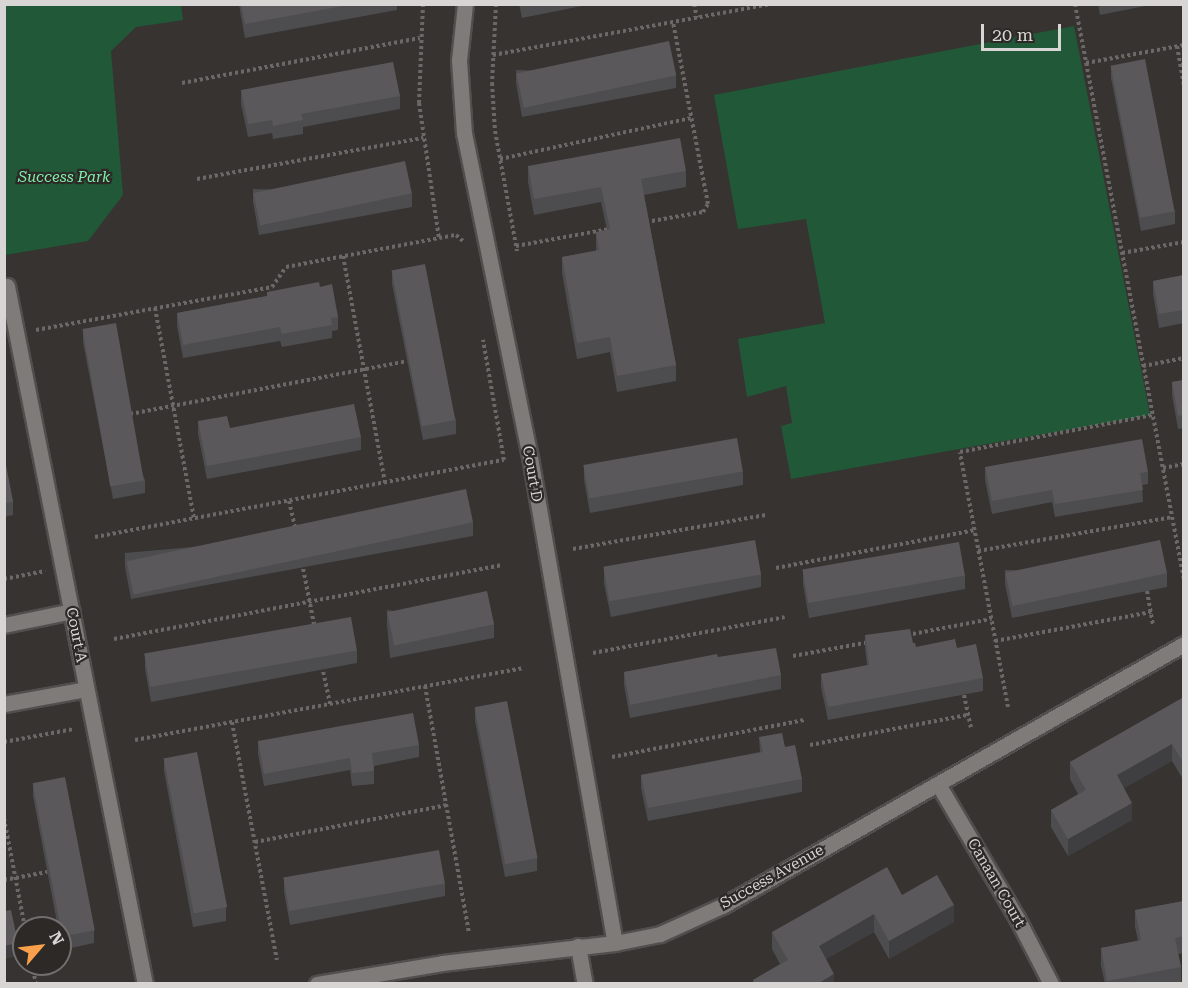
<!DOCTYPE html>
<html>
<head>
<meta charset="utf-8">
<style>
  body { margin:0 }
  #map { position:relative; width:1188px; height:988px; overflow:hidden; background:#363331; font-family:"Roboto Serif",serif }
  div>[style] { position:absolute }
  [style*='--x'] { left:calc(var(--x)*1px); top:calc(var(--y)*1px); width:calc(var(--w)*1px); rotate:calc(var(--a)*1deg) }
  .green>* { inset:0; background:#215938 }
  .path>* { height:4px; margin-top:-2px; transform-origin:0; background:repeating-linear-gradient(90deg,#6b6867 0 3px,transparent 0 6px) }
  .roads { filter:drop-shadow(2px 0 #514f4e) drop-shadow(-2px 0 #514f4e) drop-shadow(0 2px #514f4e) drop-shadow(0 -2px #514f4e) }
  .minor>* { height:15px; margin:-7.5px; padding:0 7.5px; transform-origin:7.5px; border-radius:7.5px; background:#7e7b78 }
  .tertiary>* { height:15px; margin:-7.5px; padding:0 7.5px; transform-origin:7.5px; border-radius:7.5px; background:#7e7b78 }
  .wall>* { inset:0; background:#4d4c4e }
  .shaded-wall>* { inset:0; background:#3f3e40 }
  .building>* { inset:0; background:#5a585b; transform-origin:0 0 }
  span { translate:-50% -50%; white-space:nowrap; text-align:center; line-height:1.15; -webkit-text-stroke:4.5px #2c2927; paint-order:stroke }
  .park-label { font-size:15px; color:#7fefa9; font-style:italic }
  .street-label { font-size:15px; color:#d8d6d5 }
  .frame { position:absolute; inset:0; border:6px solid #d8d6d5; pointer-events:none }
  .north { position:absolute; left:12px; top:916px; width:60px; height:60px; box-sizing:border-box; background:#2c2927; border:2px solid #716e6d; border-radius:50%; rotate:62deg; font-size:16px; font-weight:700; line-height:24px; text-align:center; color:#d8d6d5 }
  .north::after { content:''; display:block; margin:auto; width:21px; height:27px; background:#f8a04b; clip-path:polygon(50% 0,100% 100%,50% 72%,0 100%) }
  .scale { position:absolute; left:981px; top:24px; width:80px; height:27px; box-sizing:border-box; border:3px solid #d8d6d5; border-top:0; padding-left:8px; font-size:18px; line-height:21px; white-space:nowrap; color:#d8d6d5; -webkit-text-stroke:4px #2c2927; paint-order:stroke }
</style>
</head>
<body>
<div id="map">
  <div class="green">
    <div style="clip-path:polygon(5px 4px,181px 5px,183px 20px,136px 27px,111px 51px,123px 195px,88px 241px,5px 255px)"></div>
    <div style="clip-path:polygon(1074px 26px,1150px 415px,791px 479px,781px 426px,792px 423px,786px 386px,747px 397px,738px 339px,825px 323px,806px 219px,738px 229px,714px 95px)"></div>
  </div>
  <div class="path">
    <div style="--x:423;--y:4;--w:99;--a:92.3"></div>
    <div style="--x:419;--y:103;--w:136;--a:81.6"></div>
    <div style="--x:496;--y:4;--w:79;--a:92.9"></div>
    <div style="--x:492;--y:83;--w:48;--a:86.4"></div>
    <div style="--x:495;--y:131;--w:122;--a:79.6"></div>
    <div style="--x:694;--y:4;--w:14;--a:78"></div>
    <div style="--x:1075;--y:4;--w:586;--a:79.28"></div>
    <div style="--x:1177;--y:46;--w:40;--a:80"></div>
    <div style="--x:493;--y:55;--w:282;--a:-10.4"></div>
    <div style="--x:1086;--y:63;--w:100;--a:-10.4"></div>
    <div style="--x:182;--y:83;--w:242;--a:-10.7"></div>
    <div style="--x:500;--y:159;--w:195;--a:-12.1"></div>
    <div style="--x:197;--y:179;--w:230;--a:-10.3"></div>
    <div style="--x:646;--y:222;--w:58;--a:-10"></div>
    <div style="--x:703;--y:212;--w:9;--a:-58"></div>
    <div style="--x:708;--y:204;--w:184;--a:-100.9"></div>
    <div style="--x:516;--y:246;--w:95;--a:-10.4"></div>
    <div style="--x:1122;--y:253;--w:63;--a:-10.1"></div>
    <div style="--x:343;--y:256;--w:231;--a:79.5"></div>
    <div style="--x:155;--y:308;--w:214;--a:79.5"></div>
    <div style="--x:36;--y:330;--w:240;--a:-10.3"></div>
    <div style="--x:272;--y:287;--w:24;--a:-55"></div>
    <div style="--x:286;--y:267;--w:173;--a:-10.7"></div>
    <div style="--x:456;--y:235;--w:11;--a:41"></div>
    <div style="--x:1143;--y:366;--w:42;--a:-11"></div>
    <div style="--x:130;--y:414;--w:282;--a:-10.8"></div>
    <div style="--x:1163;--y:468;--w:21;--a:-11"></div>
    <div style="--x:289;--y:501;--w:26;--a:77"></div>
    <div style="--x:95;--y:537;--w:416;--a:-10.7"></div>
    <div style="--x:504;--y:460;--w:122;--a:-99.9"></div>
    <div style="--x:573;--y:549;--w:196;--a:-10"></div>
    <div style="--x:978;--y:551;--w:197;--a:-9.9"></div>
    <div style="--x:302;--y:563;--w:67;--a:78.9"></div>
    <div style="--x:776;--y:568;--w:203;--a:-10.8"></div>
    <div style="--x:4;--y:579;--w:42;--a:-11"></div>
    <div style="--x:1147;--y:591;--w:34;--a:80"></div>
    <div style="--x:907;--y:635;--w:86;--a:-10.8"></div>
    <div style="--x:114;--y:639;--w:395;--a:-10.8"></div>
    <div style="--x:995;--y:641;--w:159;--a:-10.5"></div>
    <div style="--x:593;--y:653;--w:195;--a:-10.6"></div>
    <div style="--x:793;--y:656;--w:78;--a:-10.3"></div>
    <div style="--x:322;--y:666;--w:39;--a:78"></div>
    <div style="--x:425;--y:686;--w:250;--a:79.9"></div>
    <div style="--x:964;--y:695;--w:35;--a:78"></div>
    <div style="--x:1008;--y:707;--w:259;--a:-100.7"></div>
    <div style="--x:960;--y:452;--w:196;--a:-10.9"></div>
    <div style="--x:232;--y:722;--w:242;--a:79.3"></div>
    <div style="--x:135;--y:740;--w:394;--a:-10.5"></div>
    <div style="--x:4;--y:742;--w:71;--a:-10.5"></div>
    <div style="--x:810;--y:745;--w:160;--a:-10.8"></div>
    <div style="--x:612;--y:757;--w:197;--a:-10.9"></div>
    <div style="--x:4;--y:818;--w:112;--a:79.2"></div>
    <div style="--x:255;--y:842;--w:196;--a:-10.9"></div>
    <div style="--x:4;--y:880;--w:44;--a:-10.5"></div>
    <div style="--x:32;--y:964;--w:20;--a:79"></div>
  </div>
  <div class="roads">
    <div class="minor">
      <div style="--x:465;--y:4;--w:56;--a:96.1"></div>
      <div style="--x:459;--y:60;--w:73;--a:86.1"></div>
      <div style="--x:464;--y:133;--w:331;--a:78.5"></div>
      <div style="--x:530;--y:457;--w:493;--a:80.1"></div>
      <div style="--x:7;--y:286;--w:712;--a:78.82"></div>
      <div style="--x:4;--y:625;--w:69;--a:-11.6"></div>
      <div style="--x:4;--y:704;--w:83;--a:-10.4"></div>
      <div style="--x:938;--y:784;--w:156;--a:59.5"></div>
      <div style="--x:1017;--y:918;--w:74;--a:62.7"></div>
      <div style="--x:578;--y:946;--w:39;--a:80"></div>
    </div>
    <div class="tertiary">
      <div style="--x:317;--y:984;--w:127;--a:-9.5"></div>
      <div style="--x:442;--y:963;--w:174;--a:-6.6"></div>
      <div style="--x:615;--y:943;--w:46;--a:-11.3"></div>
      <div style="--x:660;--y:934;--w:70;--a:-24.4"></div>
      <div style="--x:724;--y:905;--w:529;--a:-29.57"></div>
    </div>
  </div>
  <div class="wall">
    <div style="clip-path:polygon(397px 4px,397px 10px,245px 38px,239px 5px)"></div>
    <div style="clip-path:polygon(519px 4px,592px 4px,522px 18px)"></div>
    <div style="clip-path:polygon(1098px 4px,1155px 4px,1100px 15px)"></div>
    <div style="clip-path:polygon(1111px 65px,1175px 211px,1175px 224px,1141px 231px,1111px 78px)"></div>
    <div style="clip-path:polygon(516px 70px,676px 75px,676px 88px,522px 117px,516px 83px)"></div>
    <div style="clip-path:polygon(241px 90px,400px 96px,400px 109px,303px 127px,303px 134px,273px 139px,272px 133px,248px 137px,241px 104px)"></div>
    <div style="clip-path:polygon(528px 166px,686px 171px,686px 187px,644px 195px,676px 365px,676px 381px,617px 392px,610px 352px,577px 359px,562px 273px,562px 257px,596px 251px,596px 232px,607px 230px,601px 202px,534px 215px,528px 182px)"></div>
    <div style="clip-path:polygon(253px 189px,412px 193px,412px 207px,259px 235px,253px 202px)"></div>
    <div style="clip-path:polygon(392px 271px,456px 420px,456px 434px,423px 440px,392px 284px)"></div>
    <div style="clip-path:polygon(1184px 275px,1184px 323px,1159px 328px,1153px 294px,1153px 281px)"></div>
    <div style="clip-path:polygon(320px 287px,338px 317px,338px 330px,332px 331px,332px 338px,282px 347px,280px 341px,183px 358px,177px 326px,177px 313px,267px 296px,267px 292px)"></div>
    <div style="clip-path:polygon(83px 329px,145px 480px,145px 493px,113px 499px,83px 342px)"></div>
    <div style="clip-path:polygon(1184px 380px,1184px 428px,1178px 429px,1172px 395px,1172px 382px)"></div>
    <div style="clip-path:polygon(198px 421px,230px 428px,361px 437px,361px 450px,207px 479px,198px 434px)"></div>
    <div style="clip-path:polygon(4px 455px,13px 502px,13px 515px,4px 517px)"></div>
    <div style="clip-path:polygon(584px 467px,743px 471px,743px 485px,590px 513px,584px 480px)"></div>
    <div style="clip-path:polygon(985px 467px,1148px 472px,1148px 484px,1142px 485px,1143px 502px,1055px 517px,1052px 502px,992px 514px,985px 480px)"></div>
    <div style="clip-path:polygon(473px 522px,473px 536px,131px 599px,125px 567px,125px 553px)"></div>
    <div style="clip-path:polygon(604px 570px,761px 574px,761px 587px,611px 617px,604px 584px)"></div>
    <div style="clip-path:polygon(1005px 570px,1167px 573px,1167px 587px,1012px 618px,1005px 584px)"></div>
    <div style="clip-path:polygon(803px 571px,965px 575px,965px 589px,809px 618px,803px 584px)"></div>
    <div style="clip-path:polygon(387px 610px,494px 624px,494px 638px,390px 658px,387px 624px)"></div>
    <div style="clip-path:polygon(865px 635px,913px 643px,916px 647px,957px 648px,983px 678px,983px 691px,828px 720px,821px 687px,821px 674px,867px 665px,865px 648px)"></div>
    <div style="clip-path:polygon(357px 650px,357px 663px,151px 702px,145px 669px,145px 656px)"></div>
    <div style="clip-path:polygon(718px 657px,781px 675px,781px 689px,630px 718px,624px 685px,624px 672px)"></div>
    <div style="clip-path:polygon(1184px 697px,1184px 781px,1172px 761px,1124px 788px,1132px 820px,1068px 856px,1051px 827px,1051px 810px,1078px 794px,1070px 779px,1070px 762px)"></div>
    <div style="clip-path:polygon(475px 707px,537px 858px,537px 871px,505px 877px,475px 721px)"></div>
    <div style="clip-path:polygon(759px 737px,785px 747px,802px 779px,802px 792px,648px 821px,641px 788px,641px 775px,760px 752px)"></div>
    <div style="clip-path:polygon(258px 741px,419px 745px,419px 757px,374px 766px,374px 784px,352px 786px,350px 770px,264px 786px,258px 754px)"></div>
    <div style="clip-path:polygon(164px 758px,226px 907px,226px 921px,193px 927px,164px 771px)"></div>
    <div style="clip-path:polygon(33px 783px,94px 930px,94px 943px,62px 950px,60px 940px,60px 928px,58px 928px,33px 796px)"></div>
    <div style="clip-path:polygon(284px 878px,445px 883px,445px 896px,290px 925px,284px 892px)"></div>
    <div style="clip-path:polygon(902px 895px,954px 922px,889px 959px,874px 932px,826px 959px,834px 984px,753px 984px,753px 980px,780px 964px,772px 949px,772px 932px)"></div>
    <div style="clip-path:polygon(1184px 901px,1184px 953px,1178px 954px,1181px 967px,1181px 984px,1105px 984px,1101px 965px,1101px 948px,1138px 941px,1135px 927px,1135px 910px)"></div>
  </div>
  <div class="shaded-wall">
    <div style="clip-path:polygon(1172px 744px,1172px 761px,1117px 792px,1117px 775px)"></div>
    <div style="clip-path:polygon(1132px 803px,1132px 820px,1068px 856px,1068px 839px)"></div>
    <div style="clip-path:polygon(954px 905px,954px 922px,889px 959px,889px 941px)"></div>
    <div style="clip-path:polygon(874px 914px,874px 932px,819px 963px,819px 946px)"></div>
    <div style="clip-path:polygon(18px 943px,18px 956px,4px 959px,4px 946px)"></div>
    <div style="clip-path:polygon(834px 974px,834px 984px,817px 984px)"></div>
  </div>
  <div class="building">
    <div style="clip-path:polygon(241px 4px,354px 4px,245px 24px)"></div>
    <div style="left:669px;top:41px;width:35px;height:156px;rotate:78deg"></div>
    <div style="left:1145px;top:59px;width:155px;height:35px;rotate:79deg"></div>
    <div style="clip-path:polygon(393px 62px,400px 96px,301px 114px,303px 120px,273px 126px,272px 120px,248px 124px,241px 90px)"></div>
    <div style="clip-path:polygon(680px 138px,686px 171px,641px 179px,676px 365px,617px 376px,610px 337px,577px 343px,562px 257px,599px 250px,596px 232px,610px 229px,601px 187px,534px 199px,528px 166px)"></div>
    <div style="left:405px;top:161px;width:33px;height:155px;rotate:78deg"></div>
    <div style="left:425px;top:264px;width:159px;height:34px;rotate:79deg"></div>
    <div style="clip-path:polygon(1184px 275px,1184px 310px,1159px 314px,1153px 281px)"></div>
    <div style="clip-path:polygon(319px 282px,320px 287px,332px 284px,338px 317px,331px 318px,332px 325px,282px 334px,280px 327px,183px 345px,177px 313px,267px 296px,267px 292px)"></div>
    <div style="left:116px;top:323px;width:160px;height:34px;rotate:80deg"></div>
    <div style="clip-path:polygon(1184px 380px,1184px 415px,1178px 416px,1172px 382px)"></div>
    <div style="clip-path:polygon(354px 404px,361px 437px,207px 466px,198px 421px,227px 416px,230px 428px)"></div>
    <div style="left:737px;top:438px;width:34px;height:156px;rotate:80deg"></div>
    <div style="clip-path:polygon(1142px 439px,1148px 472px,1140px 473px,1143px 490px,1055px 504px,1052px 490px,992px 501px,985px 467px)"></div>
    <div style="clip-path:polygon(4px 455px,13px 502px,4px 503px)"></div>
    <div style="left:466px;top:489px;width:34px;height:347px;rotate:78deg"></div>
    <div style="left:755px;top:540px;width:35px;height:154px;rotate:80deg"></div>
    <div style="left:1160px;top:540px;width:34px;height:158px;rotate:78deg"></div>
    <div style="left:959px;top:542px;width:34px;height:159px;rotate:80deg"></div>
    <div style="left:487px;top:591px;width:34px;height:102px;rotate:78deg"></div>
    <div style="left:351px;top:617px;width:34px;height:210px;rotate:80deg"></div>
    <div style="clip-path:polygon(910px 629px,913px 643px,915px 643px,916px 647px,955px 639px,957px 648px,976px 644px,983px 678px,828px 707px,821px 674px,869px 665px,865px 635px)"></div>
    <div style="clip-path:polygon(776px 648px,781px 675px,630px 705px,624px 672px,717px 654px,718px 657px)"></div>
    <div style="clip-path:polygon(1184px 697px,1184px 764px,1172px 744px,1117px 775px,1132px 803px,1068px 839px,1051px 810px,1086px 790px,1070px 762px)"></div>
    <div style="left:507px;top:701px;width:160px;height:33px;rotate:79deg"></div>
    <div style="clip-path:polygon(413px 713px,419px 745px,372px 753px,374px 771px,352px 773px,350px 758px,264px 774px,258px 741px)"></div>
    <div style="clip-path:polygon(782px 733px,785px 747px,795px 745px,802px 779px,648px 808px,641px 775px,763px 752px,759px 737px)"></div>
    <div style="left:197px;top:752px;width:158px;height:34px;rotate:79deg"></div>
    <div style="left:65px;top:777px;width:156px;height:33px;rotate:79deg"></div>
    <div style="left:439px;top:850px;width:34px;height:158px;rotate:80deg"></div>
    <div style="clip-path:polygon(887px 867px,902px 895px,937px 875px,954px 905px,889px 941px,874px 914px,819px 946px,834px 974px,817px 984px,755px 984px,753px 980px,788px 960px,772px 932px)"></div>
    <div style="clip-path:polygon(1184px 901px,1184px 936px,1175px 938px,1181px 967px,1107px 981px,1101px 948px,1141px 940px,1135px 910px)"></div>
    <div style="clip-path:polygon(11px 910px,18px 943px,4px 946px,4px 911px)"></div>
  </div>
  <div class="park-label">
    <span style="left:64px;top:178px">Success Park</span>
  </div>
  <div class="street-label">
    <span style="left:532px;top:474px;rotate:80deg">Court D</span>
    <span style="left:76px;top:635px;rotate:79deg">Court A</span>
    <span style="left:772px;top:877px;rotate:-29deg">Success Avenue</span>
    <span style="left:996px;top:883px;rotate:60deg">Canaan Court</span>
  </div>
  <div class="frame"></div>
  <div class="north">N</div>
  <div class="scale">20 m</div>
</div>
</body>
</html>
